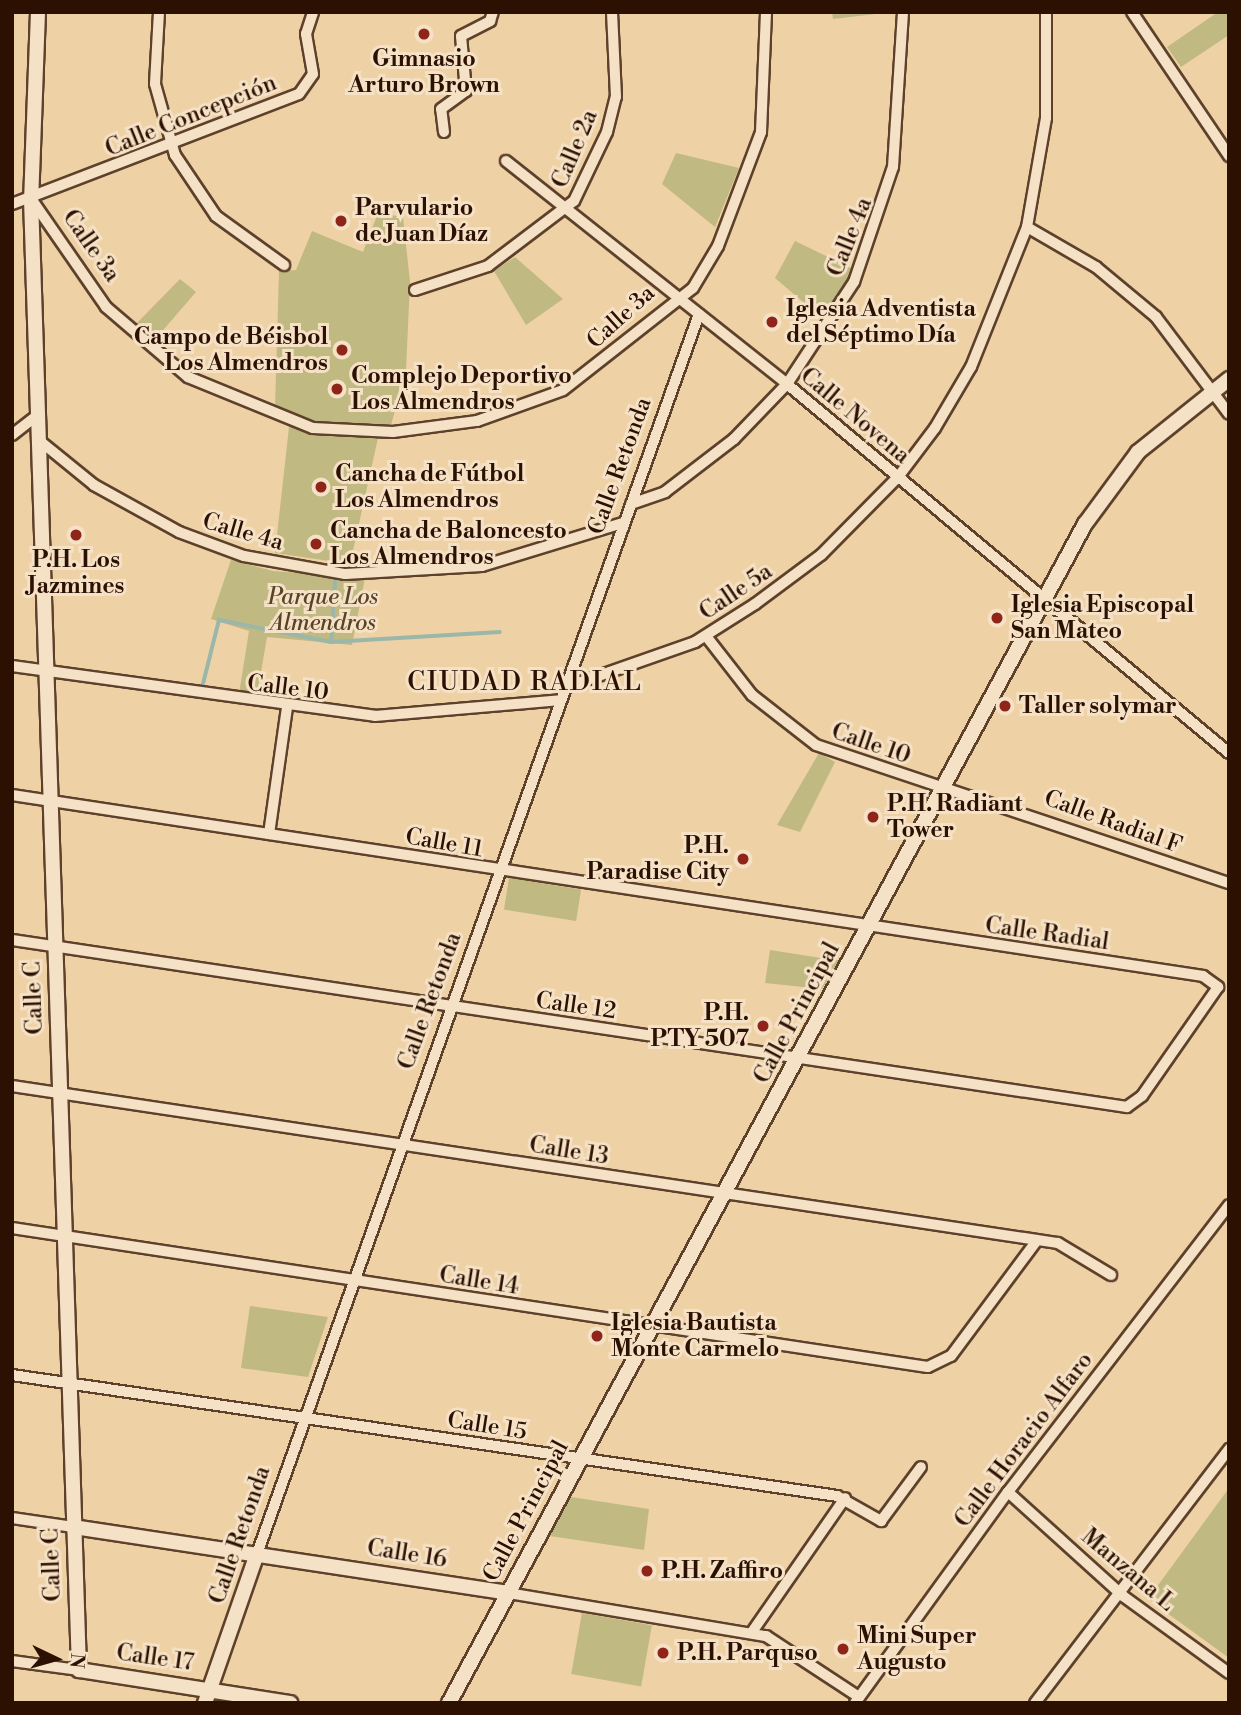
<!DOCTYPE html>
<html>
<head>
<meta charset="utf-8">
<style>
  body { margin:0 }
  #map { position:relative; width:1241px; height:1715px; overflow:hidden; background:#efd1a6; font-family:"Libre Bodoni",serif }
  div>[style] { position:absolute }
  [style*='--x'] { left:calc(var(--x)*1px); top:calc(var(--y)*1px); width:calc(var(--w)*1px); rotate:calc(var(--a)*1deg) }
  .green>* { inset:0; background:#c0b982; transform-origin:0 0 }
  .stream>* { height:3.5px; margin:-1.75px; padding:0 1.75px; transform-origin:1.75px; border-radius:1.75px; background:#9ab7a9 }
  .roads { filter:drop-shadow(2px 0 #5d412b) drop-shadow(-2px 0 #5d412b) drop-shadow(0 2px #5d412b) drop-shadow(0 -2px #5d412b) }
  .street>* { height:10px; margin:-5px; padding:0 5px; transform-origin:5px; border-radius:5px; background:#f5e1c5 }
  .secondary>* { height:14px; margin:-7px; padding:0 7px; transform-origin:7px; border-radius:7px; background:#f5e1c5 }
  .dots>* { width:19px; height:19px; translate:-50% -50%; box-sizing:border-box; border:4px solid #f5e1c5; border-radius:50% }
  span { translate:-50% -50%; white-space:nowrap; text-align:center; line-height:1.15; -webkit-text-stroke:6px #f5e1c5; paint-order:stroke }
  .poi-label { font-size:23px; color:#2c1102; font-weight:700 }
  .left { translate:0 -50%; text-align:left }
  .right { translate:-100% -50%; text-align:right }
  .street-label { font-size:23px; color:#2c1102 }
  .park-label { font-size:23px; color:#584328; font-style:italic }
  .quarter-label { font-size:26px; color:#2c1102; letter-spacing:2px }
  .frame { position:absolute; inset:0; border:14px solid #2c1102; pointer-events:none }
  .north { position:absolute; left:21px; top:1624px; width:70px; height:70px; -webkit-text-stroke:5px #f5e1c5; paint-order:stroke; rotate:95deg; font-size:19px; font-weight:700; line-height:28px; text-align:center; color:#2c1102 }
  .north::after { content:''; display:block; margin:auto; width:24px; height:32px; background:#2c1102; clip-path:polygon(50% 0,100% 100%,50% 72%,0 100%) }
</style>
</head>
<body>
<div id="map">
  <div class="green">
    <div style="clip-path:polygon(832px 12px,893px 12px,833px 19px)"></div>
    <div style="clip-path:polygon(1218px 12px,1229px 12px,1229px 35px,1181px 67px,1167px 47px)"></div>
    <div style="clip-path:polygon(676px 153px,739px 168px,715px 227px,662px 184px)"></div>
    <div style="clip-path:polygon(378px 213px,403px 217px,410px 282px,406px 370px,391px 425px,378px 438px,350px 564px,275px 553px,289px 427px,275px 407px,279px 271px,296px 270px,312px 231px,363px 252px)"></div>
    <div style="clip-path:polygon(795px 241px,853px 269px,823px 319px,775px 278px)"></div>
    <div style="clip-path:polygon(515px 257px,563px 299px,526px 325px,494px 271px)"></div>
    <div style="clip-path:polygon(180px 279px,196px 292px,152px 343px,134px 326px)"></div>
    <div style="clip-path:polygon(231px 560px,273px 571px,365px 578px,352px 645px,267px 637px,257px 696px,239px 694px,249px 631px,211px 619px)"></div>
    <div style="clip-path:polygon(819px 753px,835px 762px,800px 832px,777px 825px)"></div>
    <div style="left:509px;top:878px;width:73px;height:32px;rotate:9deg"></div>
    <div style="clip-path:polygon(770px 950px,834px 960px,841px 960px,822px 989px,765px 983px)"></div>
    <div style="clip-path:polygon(250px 1306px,328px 1317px,308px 1377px,241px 1368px)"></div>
    <div style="clip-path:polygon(1229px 1488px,1229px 1658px,1148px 1599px)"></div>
    <div style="clip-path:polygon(571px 1497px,649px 1509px,644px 1550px,550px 1536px)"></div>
    <div style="left:582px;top:1613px;width:71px;height:62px;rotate:10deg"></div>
  </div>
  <div class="stream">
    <div style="--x:331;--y:642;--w:169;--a:-3.4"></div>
    <div style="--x:202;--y:688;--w:70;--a:-76"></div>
    <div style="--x:219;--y:620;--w:114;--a:11.1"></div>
    <div style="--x:331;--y:642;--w:61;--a:-86.2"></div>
  </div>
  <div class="roads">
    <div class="street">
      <div style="--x:159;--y:12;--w:72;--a:93.2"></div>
      <div style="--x:155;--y:84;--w:74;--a:74.3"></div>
      <div style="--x:175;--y:155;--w:73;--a:56.1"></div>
      <div style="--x:216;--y:216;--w:84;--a:35.8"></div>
      <div style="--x:1132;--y:12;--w:174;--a:56"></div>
      <div style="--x:444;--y:132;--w:23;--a:-97"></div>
      <div style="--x:441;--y:109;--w:31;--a:-36"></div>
      <div style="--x:466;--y:91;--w:55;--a:-95.2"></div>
      <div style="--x:461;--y:36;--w:33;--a:-27"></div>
      <div style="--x:490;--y:21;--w:9;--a:-72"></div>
      <div style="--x:506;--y:161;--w:359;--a:38.4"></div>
      <div style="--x:787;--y:384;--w:576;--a:39.86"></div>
      <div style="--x:32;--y:200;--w:130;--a:55.3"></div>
      <div style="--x:106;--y:307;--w:108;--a:40.5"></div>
      <div style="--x:188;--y:377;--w:135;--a:22.2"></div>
      <div style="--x:313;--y:428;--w:80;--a:2.9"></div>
      <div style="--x:393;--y:432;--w:85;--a:-7.5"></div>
      <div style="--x:477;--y:421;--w:91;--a:-19.8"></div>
      <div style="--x:563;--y:390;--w:165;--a:-38.1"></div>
      <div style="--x:693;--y:288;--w:49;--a:-59.2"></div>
      <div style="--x:718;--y:246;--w:122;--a:-69.3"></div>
      <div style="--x:761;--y:132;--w:120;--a:-87.6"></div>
      <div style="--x:12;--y:204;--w:307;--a:-21"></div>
      <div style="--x:299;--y:94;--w:24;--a:-55"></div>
      <div style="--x:313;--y:74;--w:41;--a:-99.9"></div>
      <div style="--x:306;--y:34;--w:23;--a:-72"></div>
      <div style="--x:1027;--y:227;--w:80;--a:30.1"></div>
      <div style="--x:1096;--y:267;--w:78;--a:39.8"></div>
      <div style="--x:1156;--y:317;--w:121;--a:53"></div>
      <div style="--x:415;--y:290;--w:77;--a:-18.2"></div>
      <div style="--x:488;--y:266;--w:108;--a:-37.1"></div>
      <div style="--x:574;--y:201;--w:76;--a:-64.4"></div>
      <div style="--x:607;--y:132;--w:36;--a:-76"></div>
      <div style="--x:616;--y:97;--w:85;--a:-92.7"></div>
      <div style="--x:12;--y:435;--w:34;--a:-38"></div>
      <div style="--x:40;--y:441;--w:70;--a:39.2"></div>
      <div style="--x:94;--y:485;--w:97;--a:28.9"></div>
      <div style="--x:179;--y:532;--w:69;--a:20.3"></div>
      <div style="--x:244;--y:556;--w:103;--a:10.1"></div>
      <div style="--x:345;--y:574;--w:137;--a:-3.3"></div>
      <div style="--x:482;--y:566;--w:147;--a:-17"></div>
      <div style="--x:631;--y:504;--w:36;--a:-19"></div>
      <div style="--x:665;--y:492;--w:87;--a:-37.5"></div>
      <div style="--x:734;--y:439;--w:76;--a:-46.1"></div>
      <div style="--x:787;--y:384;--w:122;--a:-56.7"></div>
      <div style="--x:854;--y:282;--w:121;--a:-71.3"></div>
      <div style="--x:893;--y:167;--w:155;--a:-86.3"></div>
      <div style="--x:706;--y:636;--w:75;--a:52.1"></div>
      <div style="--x:752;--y:695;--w:81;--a:38"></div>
      <div style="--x:816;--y:745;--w:435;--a:18.5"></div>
      <div style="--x:12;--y:666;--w:366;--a:7.8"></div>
      <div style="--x:375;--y:716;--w:186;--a:-4.9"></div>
      <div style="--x:564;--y:688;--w:139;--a:-19.3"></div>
      <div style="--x:695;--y:642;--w:71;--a:-32.3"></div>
      <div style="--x:755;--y:604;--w:82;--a:-36.6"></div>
      <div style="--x:821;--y:555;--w:110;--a:-45.4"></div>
      <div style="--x:898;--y:477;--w:61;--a:-52.9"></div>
      <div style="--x:935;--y:428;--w:71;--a:-59.5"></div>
      <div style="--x:971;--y:367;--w:151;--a:-68.2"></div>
      <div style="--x:1027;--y:227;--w:111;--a:-80.1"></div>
      <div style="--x:1046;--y:118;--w:106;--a:-90"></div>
      <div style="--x:12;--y:795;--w:1205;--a:8.64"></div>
      <div style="--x:1203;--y:976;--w:19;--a:36"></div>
      <div style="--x:1218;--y:987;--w:133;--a:124.9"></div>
      <div style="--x:1142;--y:1096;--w:19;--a:144"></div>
      <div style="--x:1127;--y:1107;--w:1127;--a:-171.48"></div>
      <div style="--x:269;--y:834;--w:128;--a:-81.9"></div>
      <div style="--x:12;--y:1086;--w:1058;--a:8.54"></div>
      <div style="--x:1058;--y:1243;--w:62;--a:31.1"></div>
      <div style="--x:12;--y:1228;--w:926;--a:8.63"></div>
      <div style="--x:928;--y:1367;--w:25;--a:-26"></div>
      <div style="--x:951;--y:1356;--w:144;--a:-53.4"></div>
      <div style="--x:12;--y:1375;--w:834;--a:8.34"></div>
      <div style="--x:837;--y:1496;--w:51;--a:29.6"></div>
      <div style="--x:881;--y:1521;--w:67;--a:-53.5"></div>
      <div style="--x:1008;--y:1492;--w:155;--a:42.1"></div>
      <div style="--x:1123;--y:1596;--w:131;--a:36"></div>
      <div style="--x:12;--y:1518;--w:62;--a:8.4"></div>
      <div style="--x:257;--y:1554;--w:1316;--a:-70.38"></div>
      <div style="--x:508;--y:1593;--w:262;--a:9.5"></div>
      <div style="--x:766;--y:1636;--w:111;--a:33.3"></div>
      <div style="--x:752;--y:1632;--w:163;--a:-55.2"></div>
      <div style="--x:12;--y:1661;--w:68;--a:7.7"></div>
      <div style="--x:855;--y:1703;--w:261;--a:-54.1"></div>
      <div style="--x:1008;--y:1492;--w:362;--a:-52.4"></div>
      <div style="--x:1035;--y:1703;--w:320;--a:-52.6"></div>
    </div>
    <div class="secondary">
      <div style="--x:38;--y:12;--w:187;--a:92.1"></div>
      <div style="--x:31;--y:199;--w:1472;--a:88.13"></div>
      <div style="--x:79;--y:1670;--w:214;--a:8.9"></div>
      <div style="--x:73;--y:1527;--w:440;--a:8.6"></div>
      <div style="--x:205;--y:1703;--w:158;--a:-70.8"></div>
      <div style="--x:449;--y:1703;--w:1340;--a:-61.66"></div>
      <div style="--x:1085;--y:524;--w:89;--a:-53.6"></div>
      <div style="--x:1138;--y:452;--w:117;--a:-38.7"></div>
    </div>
  </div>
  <div class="dots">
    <div style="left:424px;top:34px;background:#8f2418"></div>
    <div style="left:341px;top:221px;background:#8f2418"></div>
    <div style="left:772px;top:322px;background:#8f2418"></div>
    <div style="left:342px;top:350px;background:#8f2418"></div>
    <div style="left:337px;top:389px;background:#8f2418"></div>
    <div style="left:321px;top:487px;background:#8f2418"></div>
    <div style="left:76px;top:535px;background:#8f2418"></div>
    <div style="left:316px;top:544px;background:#8f2418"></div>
    <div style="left:997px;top:618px;background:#8f2418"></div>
    <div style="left:1005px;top:706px;background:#8f2418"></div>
    <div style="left:873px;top:817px;background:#8f2418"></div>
    <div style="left:743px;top:859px;background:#8f2418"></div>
    <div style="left:763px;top:1026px;background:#8f2418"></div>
    <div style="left:597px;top:1336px;background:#8f2418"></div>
    <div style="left:647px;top:1571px;background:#8f2418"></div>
    <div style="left:843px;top:1649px;background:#8f2418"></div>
    <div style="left:663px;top:1653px;background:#8f2418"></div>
  </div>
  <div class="poi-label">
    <span style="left:424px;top:72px">Gimnasio<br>Arturo Brown</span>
    <span class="left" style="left:355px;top:221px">Parvulario<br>de Juan Díaz</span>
    <span class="left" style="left:786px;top:322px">Iglesia Adventista<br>del Séptimo Día</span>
    <span class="right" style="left:328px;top:350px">Campo de Béisbol<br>Los Almendros</span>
    <span class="left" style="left:351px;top:389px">Complejo Deportivo<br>Los Almendros</span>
    <span class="left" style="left:335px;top:487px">Cancha de Fútbol<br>Los Almendros</span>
    <span class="left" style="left:330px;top:544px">Cancha de Baloncesto<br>Los Almendros</span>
    <span style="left:76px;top:573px">P.H. Los<br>Jazmines</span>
    <span class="left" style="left:1011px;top:618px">Iglesia Episcopal<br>San Mateo</span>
    <span class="left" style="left:1019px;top:706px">Taller solymar</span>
    <span class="left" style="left:887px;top:817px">P.H. Radiant<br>Tower</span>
    <span class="right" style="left:729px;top:859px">P.H.<br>Paradise City</span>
    <span class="right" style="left:749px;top:1026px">P.H.<br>PTY 507</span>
    <span class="left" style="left:611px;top:1336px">Iglesia Bautista<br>Monte Carmelo</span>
    <span class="left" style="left:661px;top:1571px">P.H. Zaffiro</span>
    <span class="left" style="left:857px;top:1649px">Mini Super<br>Augusto</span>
    <span class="left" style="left:677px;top:1653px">P.H. Parquso</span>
  </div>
  <div class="street-label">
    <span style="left:191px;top:116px;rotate:-22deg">Calle Concepción</span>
    <span style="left:575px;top:149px;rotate:-67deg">Calle 2a</span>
    <span style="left:850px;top:237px;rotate:-68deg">Calle 4a</span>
    <span style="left:91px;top:246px;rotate:55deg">Calle 3a</span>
    <span style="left:621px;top:317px;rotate:-42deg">Calle 3a</span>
    <span style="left:855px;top:416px;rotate:40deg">Calle Novena</span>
    <span style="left:620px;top:466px;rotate:-70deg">Calle Retonda</span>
    <span style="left:243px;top:532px;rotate:16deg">Calle 4a</span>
    <span style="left:736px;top:592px;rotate:-34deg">Calle 5a</span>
    <span style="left:288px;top:688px;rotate:7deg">Calle 10</span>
    <span style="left:871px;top:744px;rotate:19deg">Calle 10</span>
    <span style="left:1113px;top:822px;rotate:20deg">Calle Radial F</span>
    <span style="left:444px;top:843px;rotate:10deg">Calle 11</span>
    <span style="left:1047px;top:934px;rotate:8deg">Calle Radial</span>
    <span style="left:34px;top:998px;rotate:-92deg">Calle C</span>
    <span style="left:430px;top:1001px;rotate:-70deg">Calle Retonda</span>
    <span style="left:576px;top:1006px;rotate:8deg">Calle 12</span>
    <span style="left:797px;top:1013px;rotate:-62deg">Calle Principal</span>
    <span style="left:569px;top:1151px;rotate:9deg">Calle 13</span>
    <span style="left:479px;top:1281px;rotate:9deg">Calle 14</span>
    <span style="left:487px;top:1426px;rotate:9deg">Calle 15</span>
    <span style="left:1024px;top:1440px;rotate:-53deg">Calle Horacio Alfaro</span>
    <span style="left:526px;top:1511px;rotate:-62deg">Calle Principal</span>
    <span style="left:240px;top:1535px;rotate:-71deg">Calle Retonda</span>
    <span style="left:407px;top:1554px;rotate:9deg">Calle 16</span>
    <span style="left:52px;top:1565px;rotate:-92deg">Calle C</span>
    <span style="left:1128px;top:1570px;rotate:40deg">Manzana L</span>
    <span style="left:155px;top:1658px;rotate:8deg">Calle 17</span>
  </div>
  <div class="park-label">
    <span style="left:323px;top:610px">Parque Los<br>Almendros</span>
  </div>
  <div class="quarter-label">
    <span style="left:525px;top:683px">CIUDAD RADIAL</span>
  </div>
  <div class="frame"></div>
  <div class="north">N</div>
</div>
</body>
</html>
